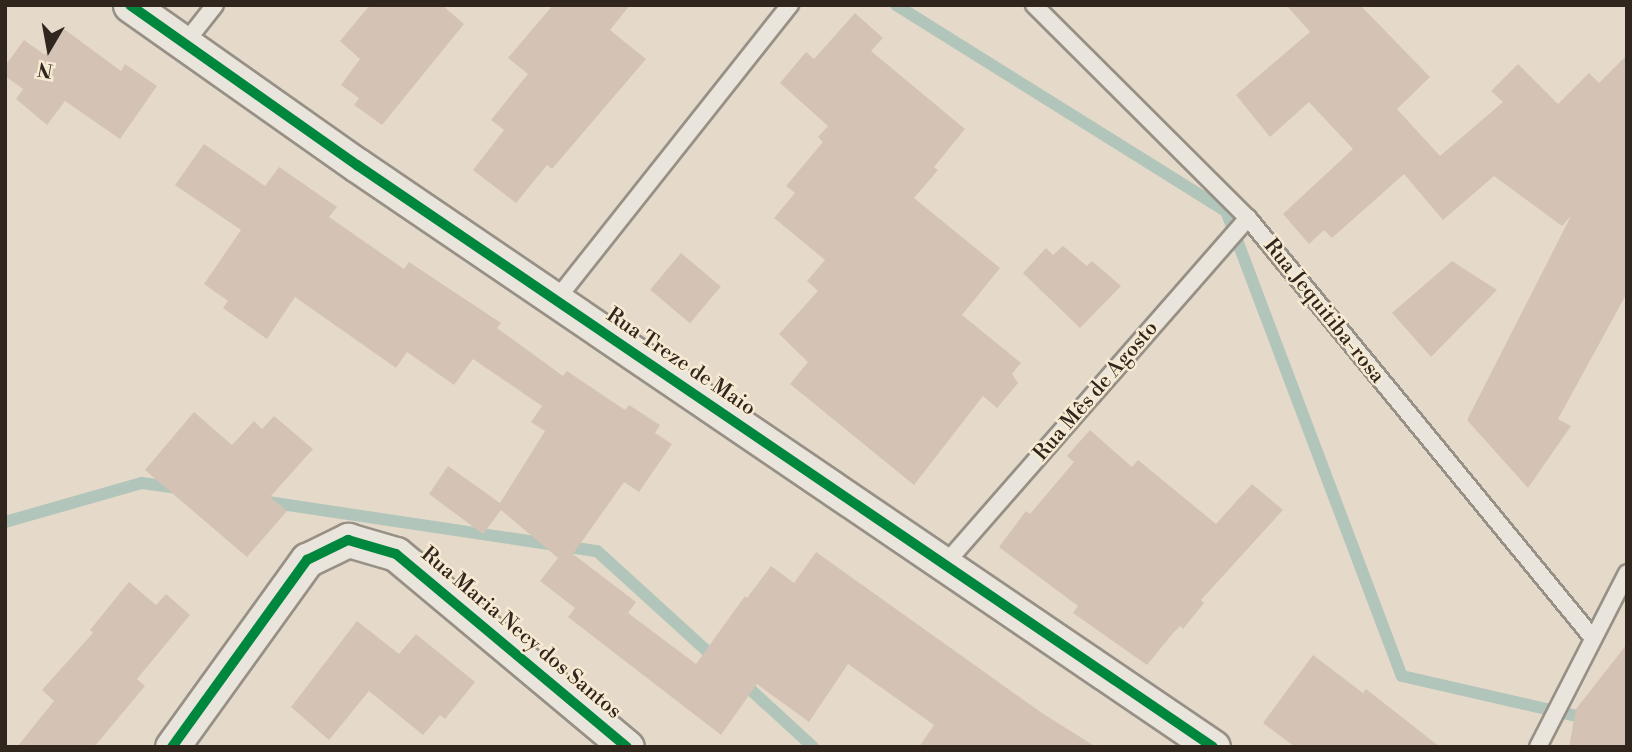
<!DOCTYPE html>
<html>
<head>
<meta charset="utf-8">
<style>
  body { margin:0 }
  #map { position:relative; width:1632px; height:752px; overflow:hidden; background:#e5dac9; font-family:"Libre Bodoni",serif }
  div>[style] { position:absolute }
  [style*='--x'] { left:calc(var(--x)*1px); top:calc(var(--y)*1px); width:calc(var(--w)*1px); rotate:calc(var(--a)*1deg) }
  .stream>* { height:12px; margin:-6px; padding:0 6px; transform-origin:6px; border-radius:6px; background:#b1c5ba }
  .building>* { inset:0; background:#d4c2b5; transform-origin:0 0 }
  .roads { filter:drop-shadow(2px 0 #979086) drop-shadow(-2px 0 #979086) drop-shadow(0 2px #979086) drop-shadow(0 -2px #979086) }
  .service>* { height:16px; margin:-8px; padding:0 8px; transform-origin:8px; border-radius:8px; background:#eae5dc }
  .minor>* { height:33px; margin:-16.5px; padding:0 16.5px; transform-origin:16.5px; border-radius:16.5px; background:#eae5dc }
  .cycleway>* { height:10px; margin:-5px; padding:0 5px; transform-origin:5px; border-radius:5px; background:#00873e }
  span { translate:-50% -50%; white-space:nowrap; text-align:center; line-height:1.15; -webkit-text-stroke:5px #f7ead3; paint-order:stroke }
  .street-label { font-size:21px; color:#31261e }
  .frame { position:absolute; inset:0; border:7px solid #31261e; pointer-events:none }
  .north { position:absolute; left:14px; top:14px; width:70px; height:70px; -webkit-text-stroke:5px #f7ead3; paint-order:stroke; rotate:190deg; font-size:19px; font-weight:700; line-height:28px; text-align:center; color:#31261e }
  .north::after { content:''; display:block; margin:auto; width:24px; height:32px; background:#31261e; clip-path:polygon(50% 0,100% 100%,50% 72%,0 100%) }
</style>
</head>
<body>
<div id="map">
  <div class="stream">
    <div style="--x:896;--y:5;--w:389;--a:32"></div>
    <div style="--x:1226;--y:211;--w:497;--a:69.3"></div>
    <div style="--x:1402;--y:676;--w:192;--a:12.9"></div>
    <div style="--x:261;--y:501;--w:340;--a:8.5"></div>
    <div style="--x:597;--y:551;--w:164;--a:42.3"></div>
    <div style="--x:5;--y:522;--w:142;--a:-15.9"></div>
    <div style="--x:142;--y:483;--w:36;--a:8"></div>
    <div style="--x:740;--y:680;--w:99;--a:42.5"></div>
  </div>
  <div class="building">
    <div style="clip-path:polygon(370px 5px,442px 5px,464px 24px,382px 125px,354px 105px,359px 98px,341px 85px,360px 59px,340px 41px)"></div>
    <div style="clip-path:polygon(553px 5px,630px 5px,610px 30px,646px 59px,552px 169px,547px 165px,516px 203px,473px 170px,504px 130px,491px 120px,528px 74px,508px 58px)"></div>
    <div style="clip-path:polygon(1286px 5px,1360px 5px,1430px 77px,1397px 109px,1440px 156px,1503px 102px,1491px 91px,1518px 64px,1558px 104px,1589px 73px,1599px 83px,1627px 55px,1627px 293px,1558px 419px,1571px 426px,1528px 488px,1467px 420px,1571px 216px,1562px 226px,1494px 176px,1443px 220px,1404px 174px,1332px 238px,1324px 230px,1309px 244px,1283px 214px,1353px 149px,1309px 102px,1270px 137px,1236px 95px,1310px 32px)"></div>
    <div style="clip-path:polygon(855px 13px,883px 38px,871px 51px,965px 129px,934px 167px,938px 170px,914px 198px,1000px 268px,962px 315px,1021px 363px,1012px 374px,1018px 383px,997px 408px,983px 396px,914px 485px,790px 384px,808px 362px,779px 334px,818px 291px,807px 281px,825px 260px,774px 218px,795px 193px,786px 186px,823px 142px,818px 137px,828px 126px,780px 83px,806px 52px,814px 59px)"></div>
    <div style="clip-path:polygon(64px 29px,121px 71px,125px 64px,157px 86px,120px 139px,65px 101px,47px 125px,16px 99px,23px 89px,5px 76px,5px 66px,24px 40px,45px 55px)"></div>
    <div style="clip-path:polygon(204px 144px,265px 186px,279px 167px,337px 207px,329px 217px,404px 269px,409px 262px,501px 323px,497px 328px,563px 376px,567px 371px,625px 410px,629px 405px,660px 425px,655px 433px,672px 444px,639px 492px,624px 482px,573px 554px,636px 602px,628px 613px,696px 664px,745px 596px,747px 598px,771px 566px,794px 583px,816px 552px,1042px 713px,1096px 747px,919px 747px,934px 725px,848px 664px,809px 722px,757px 684px,721px 735px,568px 617px,575px 608px,540px 581px,558px 558px,501px 510px,483px 534px,429px 494px,448px 466px,500px 503px,545px 431px,531px 422px,542px 406px,473px 359px,454px 385px,407px 352px,396px 368px,295px 297px,267px 339px,223px 308px,228px 301px,204px 284px,241px 230px,175px 185px)"></div>
    <div style="clip-path:polygon(1063px 246px,1087px 266px,1092px 261px,1121px 286px,1080px 328px,1023px 273px,1046px 248px,1053px 255px)"></div>
    <div style="left:681px;top:253px;width:52px;height:48px;rotate:40deg"></div>
    <div style="clip-path:polygon(1452px 261px,1497px 290px,1431px 357px,1392px 313px)"></div>
    <div style="clip-path:polygon(194px 412px,232px 445px,254px 421px,262px 429px,274px 416px,313px 449px,270px 497px,287px 511px,247px 557px,145px 470px)"></div>
    <div style="clip-path:polygon(1090px 430px,1132px 467px,1138px 460px,1216px 524px,1252px 484px,1283px 510px,1201px 600px,1204px 603px,1183px 629px,1180px 626px,1174px 632px,1147px 665px,1073px 613px,1078px 606px,999px 547px,1026px 511px,1030px 514px,1074px 462px,1067px 456px)"></div>
    <div style="clip-path:polygon(129px 582px,156px 605px,166px 594px,190px 615px,137px 679px,145px 686px,94px 747px,17px 747px,54px 701px,42px 690px,93px 633px,90px 630px)"></div>
    <div style="clip-path:polygon(357px 621px,399px 654px,416px 634px,475px 682px,445px 719px,440px 715px,423px 735px,369px 691px,329px 740px,291px 707px)"></div>
    <div style="clip-path:polygon(1627px 644px,1627px 747px,1569px 747px,1576px 709px)"></div>
    <div style="clip-path:polygon(1313px 655px,1363px 693px,1366px 689px,1440px 747px,1295px 747px,1263px 723px)"></div>
  </div>
  <div class="roads">
    <div class="service">
      <div style="--x:1034;--y:5;--w:302;--a:44.9"></div>
      <div style="--x:1248;--y:218;--w:542;--a:50.61"></div>
      <div style="--x:185;--y:43;--w:48;--a:-51.7"></div>
      <div style="--x:556;--y:300;--w:377;--a:-51.6"></div>
      <div style="--x:945;--y:564;--w:460;--a:-48.8"></div>
      <div style="--x:1538;--y:747;--w:195;--a:-62.9"></div>
    </div>
    <div class="minor">
      <div style="--x:130;--y:5;--w:278;--a:35.2"></div>
      <div style="--x:357;--y:165;--w:1035;--a:34.21"></div>
      <div style="--x:172;--y:747;--w:231;--a:-54.2"></div>
      <div style="--x:307;--y:560;--w:46;--a:-26"></div>
      <div style="--x:348;--y:540;--w:50;--a:16.3"></div>
      <div style="--x:396;--y:554;--w:301;--a:39.9"></div>
    </div>
  </div>
  <div class="cycleway">
    <div style="--x:130;--y:5;--w:278;--a:35.2"></div>
    <div style="--x:357;--y:165;--w:1035;--a:34.21"></div>
    <div style="--x:172;--y:747;--w:231;--a:-54.2"></div>
    <div style="--x:307;--y:560;--w:46;--a:-26"></div>
    <div style="--x:348;--y:540;--w:50;--a:16.3"></div>
    <div style="--x:396;--y:554;--w:301;--a:39.9"></div>
  </div>
  <div class="street-label">
    <span style="left:1324px;top:311px;rotate:51deg">Rua Jequitiba-rosa</span>
    <span style="left:681px;top:362px;rotate:34deg">Rua Treze de Maio</span>
    <span style="left:1096px;top:391px;rotate:-49deg">Rua Mês de Agosto</span>
    <span style="left:521px;top:633px;rotate:40deg">Rua Maria Necy dos Santos</span>
  </div>
  <div class="frame"></div>
  <div class="north">N</div>
</div>
</body>
</html>
